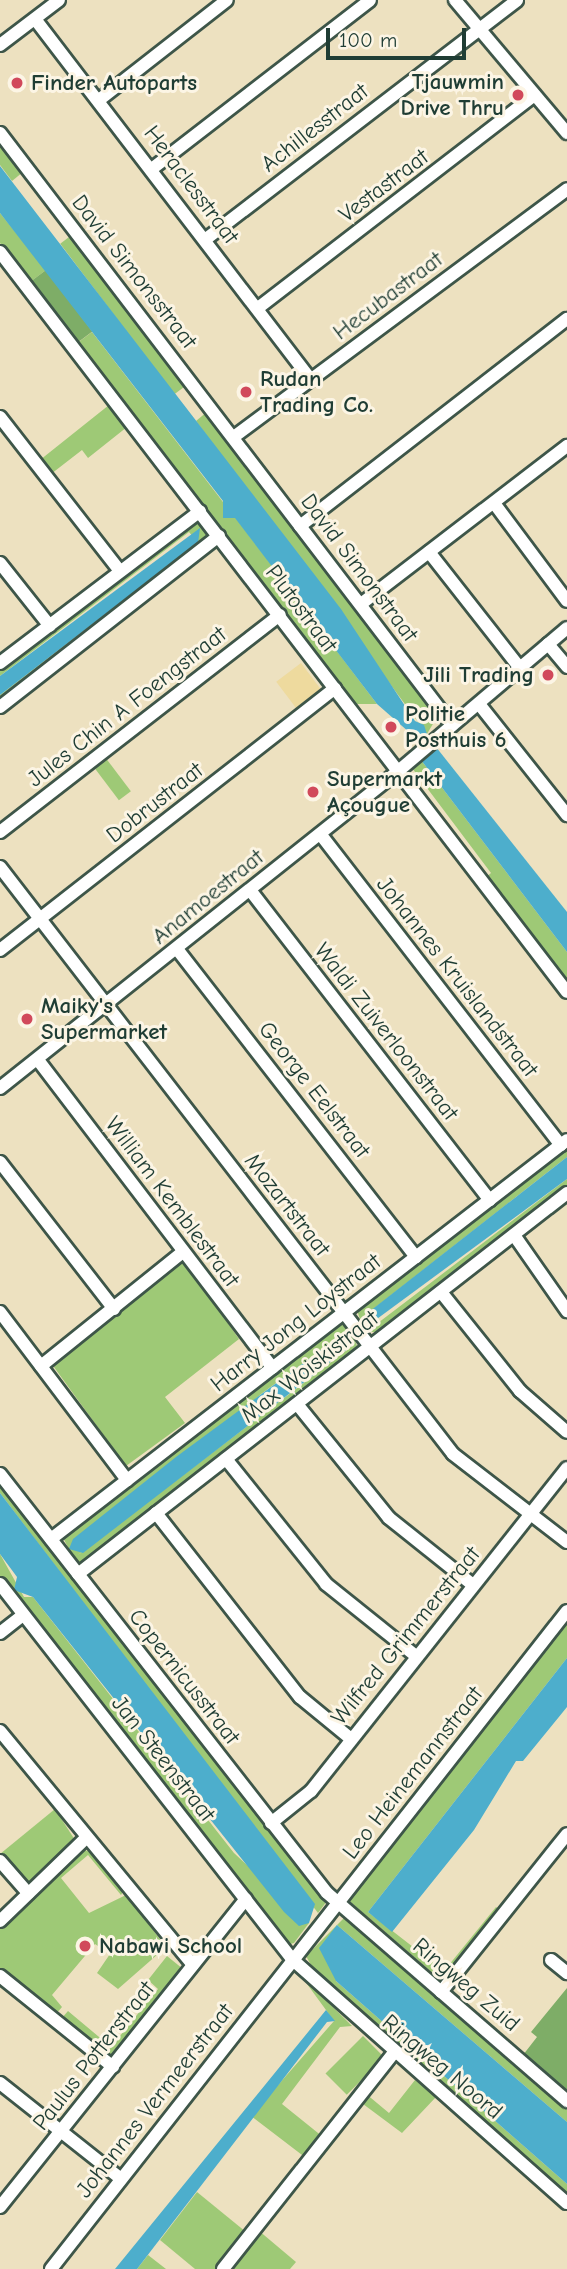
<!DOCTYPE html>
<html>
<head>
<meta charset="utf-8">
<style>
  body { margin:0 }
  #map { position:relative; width:567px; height:2269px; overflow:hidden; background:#ede1c0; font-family:"Comic Neue",sans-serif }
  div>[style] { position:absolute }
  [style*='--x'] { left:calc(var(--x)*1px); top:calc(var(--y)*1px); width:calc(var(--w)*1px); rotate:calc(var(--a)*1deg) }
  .green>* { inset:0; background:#9ec976; transform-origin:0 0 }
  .forest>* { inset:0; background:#7ead67; transform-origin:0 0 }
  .sand>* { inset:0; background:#eeda9e; transform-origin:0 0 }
  .water>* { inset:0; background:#4daecc }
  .roads { filter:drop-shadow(2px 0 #3e5649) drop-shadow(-2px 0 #3e5649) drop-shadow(0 2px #3e5649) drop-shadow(0 -2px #3e5649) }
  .minor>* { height:12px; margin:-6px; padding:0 6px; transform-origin:6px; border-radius:6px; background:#fff }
  .dots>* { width:19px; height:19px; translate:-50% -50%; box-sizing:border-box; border:4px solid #fcf5e5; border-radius:50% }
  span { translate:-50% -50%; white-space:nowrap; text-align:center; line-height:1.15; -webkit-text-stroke:6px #fcf5e5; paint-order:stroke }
  .poi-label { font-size:23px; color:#1f3d34; font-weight:700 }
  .right { translate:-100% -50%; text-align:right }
  .left { translate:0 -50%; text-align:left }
  .street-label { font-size:23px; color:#1f3d34 }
  .scale { position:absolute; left:326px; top:28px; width:140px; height:32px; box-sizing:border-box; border:4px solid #1f3d34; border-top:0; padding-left:9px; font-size:21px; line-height:24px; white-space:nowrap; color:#1f3d34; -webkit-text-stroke:5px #fcf5e5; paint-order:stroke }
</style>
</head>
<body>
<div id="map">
  <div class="green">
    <div style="clip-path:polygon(0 141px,23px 172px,12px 181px,0 165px)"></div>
    <div style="clip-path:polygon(0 213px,46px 270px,30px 282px,0 243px)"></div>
    <div style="left:73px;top:234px;width:189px;height:16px;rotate:53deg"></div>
    <div style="clip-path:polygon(92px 332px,223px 502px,223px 518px,235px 517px,377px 704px,352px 704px,76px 344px)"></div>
    <div style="clip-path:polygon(109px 405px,127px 427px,88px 458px,82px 450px,51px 474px,40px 460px)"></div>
    <div style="clip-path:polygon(208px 411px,437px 717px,427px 734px,196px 421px)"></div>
    <div style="clip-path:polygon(192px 522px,201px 523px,209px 539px,0 702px,0 695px,198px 543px,189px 532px,0 676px,0 669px)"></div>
    <div style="left:105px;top:757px;width:43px;height:15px;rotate:53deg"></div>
    <div style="clip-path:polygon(421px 760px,567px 952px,567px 984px,484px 879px,491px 873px,412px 768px)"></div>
    <div style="clip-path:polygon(567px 1145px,567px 1157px,362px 1318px,374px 1326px,567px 1179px,567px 1188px,379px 1332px,364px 1332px,357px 1310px)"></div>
    <div style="clip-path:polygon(183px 1259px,239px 1339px,165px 1397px,185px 1423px,126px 1466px,51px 1363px)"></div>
    <div style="clip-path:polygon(evenodd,336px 1325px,348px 1325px,359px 1350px,85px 1563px,76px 1562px,62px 1536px,336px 1325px,347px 1331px,351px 1347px,78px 1555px,261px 1394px,347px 1331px)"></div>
    <div style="clip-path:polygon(0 1481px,327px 1901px,318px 1913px,0 1493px)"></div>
    <div style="clip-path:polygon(0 1554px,24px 1597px,33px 1597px,234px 1853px,309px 1923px,294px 1943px,287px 1945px,0 1576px)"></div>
    <div style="clip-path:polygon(567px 1618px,567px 1658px,368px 1912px,444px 1971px,496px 1907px,501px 1911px,448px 1976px,435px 1975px,348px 1900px)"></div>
    <div style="clip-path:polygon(55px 1809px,75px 1840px,27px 1885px,0 1854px)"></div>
    <div style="clip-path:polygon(82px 1849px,95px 1854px,124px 1890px,121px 1895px,88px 1855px,61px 1878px,89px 1913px,126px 1895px,166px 1947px,118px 1989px,97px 1973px,110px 1954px,95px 1944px,52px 1995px,62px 2007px,56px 2014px,0 1970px,0 1927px)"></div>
    <div style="clip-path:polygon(346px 1916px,567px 2108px,567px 2122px,337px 1925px,336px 1981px,567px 2184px,567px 2198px,317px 1976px,306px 1956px)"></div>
    <div style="clip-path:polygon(167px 1956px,183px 1969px,112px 2057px,61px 2019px,68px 2011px,111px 2047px,158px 1989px,148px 1980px)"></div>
    <div style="clip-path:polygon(299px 1973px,352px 2026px,340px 2027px,282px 2104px,323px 2137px,306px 2158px,251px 2116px,334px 2021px)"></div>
    <div style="left:363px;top:2036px;width:30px;height:53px;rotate:45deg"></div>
    <div style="clip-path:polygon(415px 2080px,436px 2097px,402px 2133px,359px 2101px,365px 2093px,389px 2113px)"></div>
    <div style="clip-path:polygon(197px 2192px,246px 2232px,218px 2269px,195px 2269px,160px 2240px)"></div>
    <div style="clip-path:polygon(258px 2230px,296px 2262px,290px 2269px,227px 2269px)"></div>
    <div style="clip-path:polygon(148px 2255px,166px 2269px,137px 2269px)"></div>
  </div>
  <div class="forest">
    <div style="left:46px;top:270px;width:77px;height:20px;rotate:53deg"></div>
    <div style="clip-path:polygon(567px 1988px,567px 2095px,523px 2055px,537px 2037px,531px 2032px)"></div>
  </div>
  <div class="sand">
    <div style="left:301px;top:663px;width:36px;height:31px;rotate:53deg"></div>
  </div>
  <div class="water">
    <div style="clip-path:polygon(0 166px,341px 609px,415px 721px,424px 725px,427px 734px,418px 740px,377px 704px,235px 518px,223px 518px,223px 501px,0 213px)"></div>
    <div style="clip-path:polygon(200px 528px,198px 543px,0 695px,0 676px)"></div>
    <div style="clip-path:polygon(436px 747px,567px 912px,567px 952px,421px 760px)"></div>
    <div style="clip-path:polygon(567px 1157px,567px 1179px,366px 1327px,365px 1315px)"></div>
    <div style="clip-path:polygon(347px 1331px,351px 1346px,83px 1553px,69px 1549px,73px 1539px,176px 1457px)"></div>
    <div style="clip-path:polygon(0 1493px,315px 1904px,309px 1923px,299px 1926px,284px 1912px,33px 1597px,14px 1590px,17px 1577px,0 1554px)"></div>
    <div style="clip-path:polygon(567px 1658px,567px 1707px,523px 1761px,516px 1761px,474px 1830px,392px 1932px,368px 1912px)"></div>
    <div style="clip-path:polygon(337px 1925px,567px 2122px,567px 2184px,336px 1981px,319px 1948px)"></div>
    <div style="clip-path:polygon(326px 2010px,335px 2021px,327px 2022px,137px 2269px,115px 2269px)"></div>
  </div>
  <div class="roads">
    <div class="minor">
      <div style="--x:455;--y:0;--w:174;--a:49.9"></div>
      <div style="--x:35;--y:19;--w:454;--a:52.6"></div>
      <div style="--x:0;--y:45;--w:74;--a:-37.3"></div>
      <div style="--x:99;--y:100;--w:162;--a:-38"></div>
      <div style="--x:0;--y:133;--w:745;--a:52.64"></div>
      <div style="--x:153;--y:168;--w:274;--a:-37.7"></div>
      <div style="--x:206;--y:239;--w:392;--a:-37.5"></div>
      <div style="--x:0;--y:252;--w:932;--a:52.54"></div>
      <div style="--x:258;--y:308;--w:349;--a:-37.6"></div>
      <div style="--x:0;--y:417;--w:195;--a:52.1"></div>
      <div style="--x:235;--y:436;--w:414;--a:-36.6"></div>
      <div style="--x:494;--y:503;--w:122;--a:53.3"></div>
      <div style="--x:300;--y:526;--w:338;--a:-37.8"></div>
      <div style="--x:429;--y:552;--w:147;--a:51.9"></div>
      <div style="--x:0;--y:563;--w:80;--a:51.6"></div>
      <div style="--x:361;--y:604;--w:260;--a:-37.5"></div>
      <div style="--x:548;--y:644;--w:30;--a:50"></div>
      <div style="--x:0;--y:663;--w:251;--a:-37.2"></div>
      <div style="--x:479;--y:704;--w:142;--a:51.6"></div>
      <div style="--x:0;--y:707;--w:278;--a:-38"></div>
      <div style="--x:0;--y:832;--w:354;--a:-37.8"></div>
      <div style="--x:321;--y:835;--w:392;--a:52.3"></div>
      <div style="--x:0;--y:867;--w:741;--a:52.34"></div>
      <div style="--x:453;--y:1454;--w:144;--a:37.7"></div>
      <div style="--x:250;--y:890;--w:392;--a:52.3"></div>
      <div style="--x:177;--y:949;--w:390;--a:52.2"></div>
      <div style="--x:0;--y:950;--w:425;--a:-38"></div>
      <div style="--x:38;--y:1060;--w:387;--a:52.7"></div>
      <div style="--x:0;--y:1088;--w:506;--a:-38.5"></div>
      <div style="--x:396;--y:773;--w:224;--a:-40.3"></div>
      <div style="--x:0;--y:1162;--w:186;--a:52.2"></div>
      <div style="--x:514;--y:1235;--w:93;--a:55.1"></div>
      <div style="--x:441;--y:1292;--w:127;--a:51.4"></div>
      <div style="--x:520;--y:1391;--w:62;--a:41.1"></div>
      <div style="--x:0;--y:1312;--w:211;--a:52.9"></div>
      <div style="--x:41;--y:1366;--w:182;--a:-38.8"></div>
      <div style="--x:297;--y:1404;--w:146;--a:51.1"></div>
      <div style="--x:389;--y:1518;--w:107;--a:38.6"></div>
      <div style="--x:226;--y:1459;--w:160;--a:51.3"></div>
      <div style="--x:326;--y:1584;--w:115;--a:38.7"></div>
      <div style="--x:0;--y:1474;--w:531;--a:52.03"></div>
      <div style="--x:327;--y:1893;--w:318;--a:40.9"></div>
      <div style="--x:156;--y:1513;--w:234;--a:52"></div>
      <div style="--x:300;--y:1697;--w:66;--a:39.5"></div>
      <div style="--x:51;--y:1539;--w:652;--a:-37.71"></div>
      <div style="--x:78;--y:1574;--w:620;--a:-37.92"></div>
      <div style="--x:0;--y:1584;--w:477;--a:52.1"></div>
      <div style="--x:293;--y:1960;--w:366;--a:41.6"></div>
      <div style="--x:0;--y:1633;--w:29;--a:-38"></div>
      <div style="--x:0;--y:1731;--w:303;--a:50.5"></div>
      <div style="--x:271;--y:1823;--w:51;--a:-38.7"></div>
      <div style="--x:311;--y:1791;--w:412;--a:-51.6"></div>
      <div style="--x:0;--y:1861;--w:43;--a:48.8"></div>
      <div style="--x:0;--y:1921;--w:120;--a:-44"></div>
      <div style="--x:551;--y:1960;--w:21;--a:39"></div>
      <div style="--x:0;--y:1976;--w:145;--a:38.8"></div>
      <div style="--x:441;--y:1992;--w:202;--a:-51.4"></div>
      <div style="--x:0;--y:2083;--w:154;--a:38.4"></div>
      <div style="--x:0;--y:2207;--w:394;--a:-51.4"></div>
      <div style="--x:51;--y:2269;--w:836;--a:-51.9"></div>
      <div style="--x:223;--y:2269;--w:274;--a:-51.7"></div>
    </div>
  </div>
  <div class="dots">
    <div style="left:17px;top:83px;background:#d1495b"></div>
    <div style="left:518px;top:95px;background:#d1495b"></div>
    <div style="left:246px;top:392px;background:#d1495b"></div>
    <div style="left:548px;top:675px;background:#d1495b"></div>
    <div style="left:391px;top:727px;background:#d1495b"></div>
    <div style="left:313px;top:792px;background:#d1495b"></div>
    <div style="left:27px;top:1019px;background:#d1495b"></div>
    <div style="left:85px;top:1946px;background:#d1495b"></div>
  </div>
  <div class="poi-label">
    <span class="right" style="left:504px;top:95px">Tjauwmin<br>Drive Thru</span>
    <span class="left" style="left:31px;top:83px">Finder Autoparts</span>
    <span class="left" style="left:260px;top:392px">Rudan<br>Trading Co.</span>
    <span class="right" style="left:534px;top:675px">Jili Trading</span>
    <span class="left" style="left:405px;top:727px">Politie<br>Posthuis 6</span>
    <span class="left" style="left:327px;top:792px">Supermarkt<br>Açougue</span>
    <span class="left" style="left:41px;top:1019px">Maiky's<br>Supermarket</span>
    <span class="left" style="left:99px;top:1946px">Nabawi School</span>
  </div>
  <div class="street-label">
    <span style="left:315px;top:128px;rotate:-38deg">Achillesstraat</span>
    <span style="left:191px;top:185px;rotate:53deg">Heraclesstraat</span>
    <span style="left:384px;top:186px;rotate:-37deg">Vestastraat</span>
    <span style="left:134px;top:272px;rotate:52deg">David Simonsstraat</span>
    <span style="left:388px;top:296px;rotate:-37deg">Hecubastraat</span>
    <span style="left:359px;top:568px;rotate:53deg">David Simonstraat</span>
    <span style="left:301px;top:609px;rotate:53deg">Plutostraat</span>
    <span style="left:127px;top:707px;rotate:-38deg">Jules Chin A Foengstraat</span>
    <span style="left:155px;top:803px;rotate:-38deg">Dobrustraat</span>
    <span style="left:208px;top:897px;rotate:-39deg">Anamoestraat</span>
    <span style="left:457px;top:977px;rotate:52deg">Johannes Kruislandstraat</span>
    <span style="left:386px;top:1032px;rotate:52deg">Waldi Zuiverloonstraat</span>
    <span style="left:314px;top:1090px;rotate:52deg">George Eelstraat</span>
    <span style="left:172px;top:1202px;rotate:53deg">William Kemblestraat</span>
    <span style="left:287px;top:1205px;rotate:52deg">Mozartstraat</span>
    <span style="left:296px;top:1323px;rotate:-38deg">Harry Jong Loystraat</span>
    <span style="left:310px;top:1367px;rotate:-38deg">Max Woiskistraat</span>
    <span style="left:406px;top:1636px;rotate:-51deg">Wilfred Grimmerstraat</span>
    <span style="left:184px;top:1677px;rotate:52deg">Copernicusstraat</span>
    <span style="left:163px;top:1759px;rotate:52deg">Jan Steenstraat</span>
    <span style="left:413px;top:1773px;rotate:-52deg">Leo Heinemannstraat</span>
    <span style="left:466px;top:1985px;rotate:40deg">Ringweg Zuid</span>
    <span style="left:94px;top:2056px;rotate:-52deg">Paulus Potterstraat</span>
    <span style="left:442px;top:2067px;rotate:40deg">Ringweg Noord</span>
    <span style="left:155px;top:2101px;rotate:-52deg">Johannes Vermeerstraat</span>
  </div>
  <div class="scale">100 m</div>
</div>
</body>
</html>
